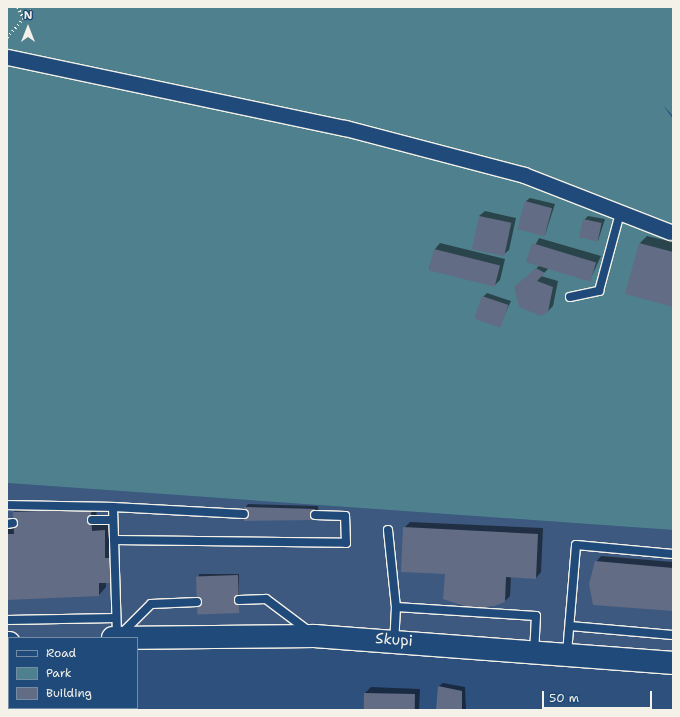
<!DOCTYPE html>
<html>
<head>
<meta charset="utf-8">
<style>
  body { margin:0 }
  #map { position:relative; width:680px; height:717px; overflow:hidden; background:#2d517c; font-family:"Shantell Sans",sans-serif }
  div>[style] { position:absolute }
  [style*='--x'] { left:calc(var(--x)*1px); top:calc(var(--y)*1px); width:calc(var(--w)*1px); rotate:calc(var(--a)*1deg) }
  .built>* { inset:0; background:#3d597f }
  .green>* { inset:0; background:#4e818d }
  .shadow>* { inset:0; background:#0007; transform-origin:0 0 }
  .building>* { inset:0; background:#636c85; transform-origin:0 0 }
  .path>* { height:2.5px; margin-top:-1.25px; transform-origin:0; background:repeating-linear-gradient(90deg,#f4f1e8 0 1px,transparent 0 4px) }
  .roads { filter:drop-shadow(1px 0 #f4f1e8) drop-shadow(-1px 0 #f4f1e8) drop-shadow(0 1px #f4f1e8) drop-shadow(0 -1px #f4f1e8) }
  .lane>* { height:8px; margin:-4px; padding:0 4px; transform-origin:4px; border-radius:4px; background:#1f4a7a }
  .street>* { height:15px; margin:-7.5px; padding:0 7.5px; transform-origin:7.5px; border-radius:7.5px; background:#1f4a7a }
  .secondary>* { height:22px; margin:-11px; padding:0 11px; transform-origin:11px; border-radius:11px; background:#1f4a7a }
  span { translate:-50% -50%; white-space:nowrap; text-align:center; line-height:1.15; -webkit-text-stroke:3px #1f4a7a; paint-order:stroke }
  .street-label { font-size:15px; color:#f4f1e8 }
  .frame { position:absolute; inset:0; border:8px solid #f4f1e8; pointer-events:none }
  .legend { position:absolute; left:8px; top:637px; width:130px; height:72px; box-sizing:border-box; background:#1f4a7a; border:1px solid #748da6; margin:0; padding:5px 7px; list-style:none; font-size:12px; color:#f4f1e8 }
  .legend li { display:flex; align-items:center; gap:8px; height:20px }
  .legend b { width:20px; border:1px solid #748da6 }
  .north { position:absolute; left:8px; top:8px; width:40px; height:40px; -webkit-text-stroke:3px #1f4a7a; paint-order:stroke; rotate:0deg; font-size:11px; font-weight:700; line-height:16px; text-align:center; color:#f4f1e8 }
  .north::after { content:''; display:block; margin:auto; width:14px; height:18px; background:#f4f1e8; clip-path:polygon(50% 0,100% 100%,50% 72%,0 100%) }
  .scale { position:absolute; left:542px; top:691px; width:110px; height:18px; box-sizing:border-box; border:2px solid #f4f1e8; border-top:0; padding-left:5px; font-size:12px; line-height:14px; white-space:nowrap; color:#f4f1e8; -webkit-text-stroke:3px #1f4a7a; paint-order:stroke }
</style>
</head>
<body>
<div id="map">
  <div class="built">
    <div style="clip-path:polygon(7px 483px,673px 530px,673px 663px,113px 638px,9px 638px,7px 643px)"></div>
  </div>
  <div class="green">
    <div style="clip-path:polygon(7px 7px,673px 7px,673px 116px,663px 105px,673px 119px,673px 530px,7px 483px)"></div>
  </div>
  <div class="shadow">
    <div style="clip-path:polygon(530px 198px,555px 204px,545px 235px,526px 201px)"></div>
    <div style="clip-path:polygon(485px 211px,516px 218px,509px 250px,503px 255px,479px 216px)"></div>
    <div style="clip-path:polygon(588px 216px,605px 219px,598px 241px,584px 220px)"></div>
    <div style="clip-path:polygon(647px 236px,673px 242px,673px 306px,640px 243px)"></div>
    <div style="clip-path:polygon(539px 238px,601px 256px,590px 280px,549px 268px,541px 276px,558px 281px,553px 306px,547px 312px,521px 282px,540px 265px,527px 261px)"></div>
    <div style="clip-path:polygon(440px 243px,505px 259px,500px 280px,495px 285px,429px 269px,435px 249px)"></div>
    <div style="clip-path:polygon(487px 293px,511px 301px,500px 325px,483px 297px)"></div>
    <div style="clip-path:polygon(96px 504px,97px 524px,112px 523px,117px 574px,106px 582px,106px 587px,99px 595px,7px 599px,7px 529px,14px 527px,14px 512px,19px 506px)"></div>
    <div style="clip-path:polygon(248px 504px,318px 506px,319px 516px,315px 519px,245px 508px)"></div>
    <div style="clip-path:polygon(410px 522px,543px 528px,541px 572px,536px 578px,511px 577px,510px 596px,504px 602px,446px 573px,404px 528px)"></div>
    <div style="clip-path:polygon(601px 556px,673px 562px,673px 610px,596px 562px)"></div>
    <div style="left:239px;top:574px;width:38px;height:40px;rotate:90deg"></div>
    <div style="clip-path:polygon(443px 683px,465px 687px,466px 710px,437px 710px,439px 686px)"></div>
    <div style="clip-path:polygon(371px 687px,420px 689px,419px 710px,365px 710px,365px 693px)"></div>
  </div>
  <div class="building">
    <div style="left:525px;top:201px;width:28px;height:29px;rotate:15deg"></div>
    <div style="left:479px;top:216px;width:33px;height:34px;rotate:12deg"></div>
    <div style="left:583px;top:219px;width:19px;height:19px;rotate:12deg"></div>
    <div style="left:532px;top:243px;width:67px;height:20px;rotate:17deg"></div>
    <div style="clip-path:polygon(639px 243px,673px 252px,673px 307px,625px 294px)"></div>
    <div style="left:434px;top:249px;width:68px;height:22px;rotate:14deg"></div>
    <div style="clip-path:polygon(536px 268px,545px 273px,537px 281px,553px 287px,548px 312px,541px 316px,519px 307px,514px 287px)"></div>
    <div style="left:482px;top:296px;width:28px;height:24px;rotate:19deg"></div>
    <div style="clip-path:polygon(244px 507px,315px 509px,316px 520px,244px 521px)"></div>
    <div style="clip-path:polygon(91px 509px,92px 531px,105px 530px,105px 558px,111px 558px,110px 583px,99px 583px,99px 596px,7px 600px,7px 534px,14px 534px,13px 512px)"></div>
    <div style="clip-path:polygon(403px 527px,538px 534px,536px 579px,506px 577px,505px 602px,494px 606px,472px 608px,452px 602px,443px 599px,445px 574px,401px 572px)"></div>
    <div style="clip-path:polygon(595px 561px,673px 568px,673px 611px,593px 605px,589px 584px)"></div>
    <div style="left:238px;top:575px;width:38px;height:42px;rotate:88deg"></div>
    <div style="clip-path:polygon(438px 686px,462px 691px,462px 710px,436px 710px)"></div>
    <div style="left:364px;top:693px;width:51px;height:17px;rotate:1deg"></div>
  </div>
  <div class="path">
    <div style="--x:18;--y:7;--w:13;--a:63"></div>
    <div style="--x:7;--y:37;--w:40;--a:-49"></div>
  </div>
  <div class="roads">
    <div class="lane">
      <div style="--x:570;--y:297;--w:30;--a:-12"></div>
      <div style="--x:599;--y:291;--w:81;--a:-74.9"></div>
      <div style="--x:7;--y:505;--w:106;--a:1.1"></div>
      <div style="--x:113;--y:507;--w:130;--a:88.2"></div>
      <div style="--x:113;--y:507;--w:131;--a:3.1"></div>
      <div style="--x:92;--y:520;--w:21;--a:0"></div>
      <div style="--x:7;--y:524;--w:6;--a:-9"></div>
      <div style="--x:388;--y:530;--w:77;--a:84.1"></div>
      <div style="--x:396;--y:607;--w:33;--a:93"></div>
      <div style="--x:114;--y:540;--w:232;--a:0.7"></div>
      <div style="--x:346;--y:543;--w:27;--a:-92"></div>
      <div style="--x:345;--y:516;--w:30;--a:-178"></div>
      <div style="--x:239;--y:600;--w:27;--a:-2"></div>
      <div style="--x:266;--y:599;--w:55;--a:36.9"></div>
      <div style="--x:396;--y:607;--w:140;--a:3.7"></div>
      <div style="--x:536;--y:616;--w:35;--a:93"></div>
      <div style="--x:7;--y:620;--w:109;--a:-1.1"></div>
      <div style="--x:570;--y:626;--w:103;--a:5"></div>
      <div style="--x:121;--y:634;--w:42;--a:-45"></div>
      <div style="--x:151;--y:604;--w:46;--a:-2.5"></div>
      <div style="--x:567;--y:653;--w:108;--a:-85.2"></div>
      <div style="--x:576;--y:545;--w:97;--a:5.3"></div>
    </div>
    <div class="street">
      <div style="--x:7;--y:57;--w:345;--a:11.9"></div>
      <div style="--x:345;--y:128;--w:185;--a:14.7"></div>
      <div style="--x:524;--y:175;--w:157;--a:21.3"></div>
    </div>
    <div class="secondary">
      <div style="--x:113;--y:638;--w:202;--a:-0.6"></div>
      <div style="--x:315;--y:636;--w:359;--a:4.3"></div>
      <div style="--x:7;--y:643;--w:2;--a:0"></div>
    </div>
  </div>
  <div class="street-label">
    <span style="left:394px;top:640px;rotate:4deg">Skupi</span>
  </div>
  <div class="frame"></div>
  <ul class="legend">
  <li><b style="height:5px;background:#1f4a7a"></b>Road</li>
  <li><b style="height:11px;background:#4e818d"></b>Park</li>
  <li><b style="height:11px;background:#636c85"></b>Building</li>
  </ul>
  <div class="north">N</div>
  <div class="scale">50 m</div>
</div>
</body>
</html>
